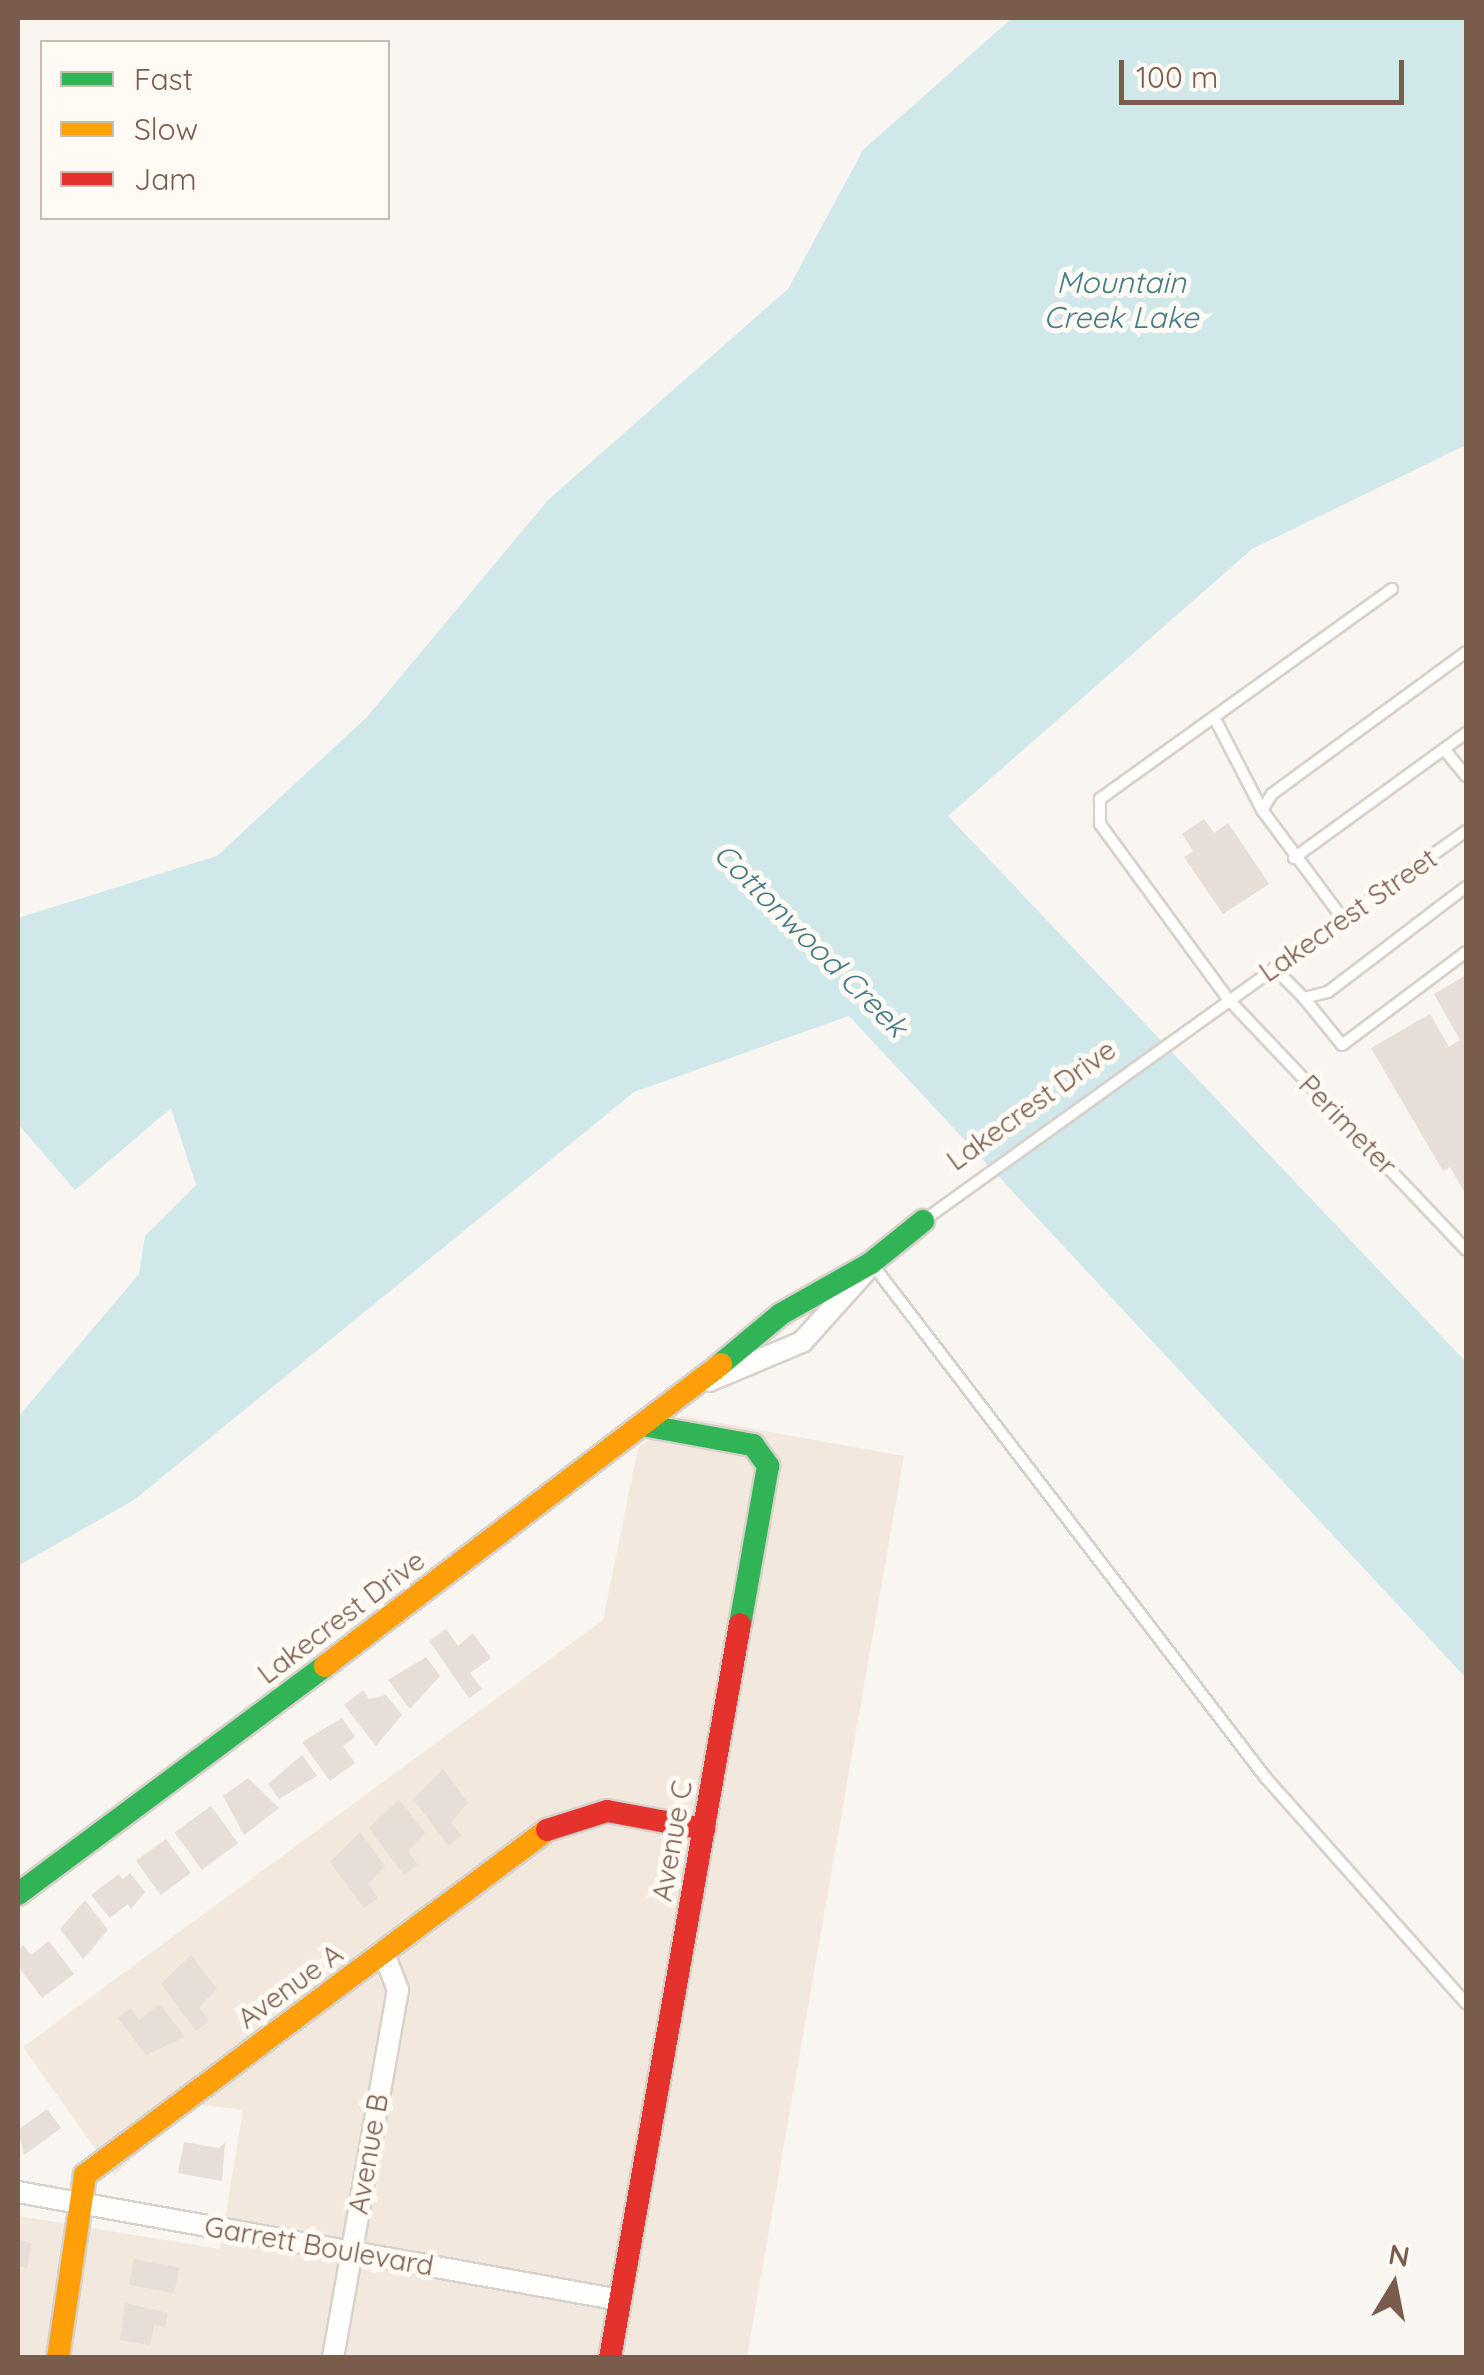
<!DOCTYPE html>
<html>
<head>
<meta charset="utf-8">
<style>
  body { margin:0 }
  #map { position:relative; width:1484px; height:2375px; overflow:hidden; background:#f9f5f0; font-family:Quicksand,sans-serif }
  div>[style] { position:absolute }
  [style*='--x'] { left:calc(var(--x)*1px); top:calc(var(--y)*1px); width:calc(var(--w)*1px); rotate:calc(var(--a)*1deg) }
  .residential>* { inset:0; background:#f2e8de }
  .water>* { inset:0; background:#d0e8ea }
  .building>* { inset:0; background:#e6ded7; transform-origin:0 0 }
  .roads { filter:drop-shadow(2px 0 #d7d1cb) drop-shadow(-2px 0 #d7d1cb) drop-shadow(0 2px #d7d1cb) drop-shadow(0 -2px #d7d1cb) }
  .lane>* { height:10px; margin:-5px; padding:0 5px; transform-origin:5px; border-radius:5px; background:#fefefd }
  .street>* { height:20px; margin:-10px; padding:0 10px; transform-origin:10px; border-radius:10px; background:#fefefd }
  .fast>* { height:22px; margin:-11px; padding:0 11px; transform-origin:11px; border-radius:11px; background:#30b455 }
  .slow>* { height:22px; margin:-11px; padding:0 11px; transform-origin:11px; border-radius:11px; background:#ff9f0a }
  .jam>* { height:22px; margin:-11px; padding:0 11px; transform-origin:11px; border-radius:11px; background:#e5322d }
  span { translate:-50% -50%; white-space:nowrap; text-align:center; line-height:1.15; -webkit-text-stroke:10px #fffaf3; paint-order:stroke }
  .street-label { font-size:28px; color:#7a5c4d }
  .water-label { font-size:30px; color:#437c86; font-style:italic }
  .frame { position:absolute; inset:0; border:20px solid #7a5c4d; pointer-events:none }
  .legend { position:absolute; left:40px; top:40px; width:350px; height:180px; box-sizing:border-box; background:#fffaf3; border:2px solid #cabbb1; margin:0; padding:12px 18px; list-style:none; font-size:30px; color:#7a5c4d }
  .legend li { display:flex; align-items:center; gap:20px; height:50px }
  .legend b { width:50px; border:2px solid #cabbb1 }
  .north { position:absolute; left:1344px; top:2235px; width:100px; height:100px; -webkit-text-stroke:8px #fffaf3; paint-order:stroke; rotate:10deg; font-size:28px; font-weight:700; line-height:40px; text-align:center; color:#7a5c4d }
  .north::after { content:''; display:block; margin:auto; width:35px; height:45px; background:#7a5c4d; clip-path:polygon(50% 0,100% 100%,50% 72%,0 100%) }
  .scale { position:absolute; left:1119px; top:60px; width:285px; height:45px; box-sizing:border-box; border:5px solid #7a5c4d; border-top:0; padding-left:12px; font-size:30px; line-height:35px; white-space:nowrap; color:#7a5c4d; -webkit-text-stroke:8px #fffaf3; paint-order:stroke }
</style>
</head>
<body>
<div id="map">
  <div class="residential">
    <div style="clip-path:polygon(682px 1416px,904px 1456px,747px 2357px,18px 2357px,18px 2216px,220px 2249px,243px 2110px,193px 2104px,114px 2175px,23px 2047px,603px 1620px,638px 1448px)"></div>
  </div>
  <div class="water">
    <div style="clip-path:polygon(1012px 18px,1466px 18px,1466px 445px,1252px 549px,948px 816px,1466px 1362px,1466px 1678px,849px 1016px,634px 1092px,134px 1500px,18px 1566px,18px 1417px,139px 1274px,145px 1236px,196px 1185px,171px 1108px,75px 1190px,18px 1124px,18px 918px,217px 856px,367px 717px,548px 500px,788px 289px,863px 150px)"></div>
  </div>
  <div class="building">
    <div style="clip-path:polygon(1204px 819px,1214px 833px,1228px 823px,1269px 884px,1223px 914px,1184px 857px,1193px 851px,1182px 834px)"></div>
    <div style="clip-path:polygon(1466px 975px,1466px 1195px,1450px 1167px,1443px 1171px,1371px 1048px,1430px 1014px,1449px 1047px,1460px 1040px,1434px 994px)"></div>
    <div style="clip-path:polygon(446px 1629px,458px 1646px,473px 1633px,491px 1658px,470px 1673px,482px 1689px,469px 1698px,429px 1641px)"></div>
    <div style="clip-path:polygon(426px 1657px,440px 1676px,410px 1709px,388px 1680px)"></div>
    <div style="clip-path:polygon(363px 1690px,369px 1699px,386px 1695px,402px 1715px,376px 1746px,344px 1705px)"></div>
    <div style="clip-path:polygon(342px 1718px,355px 1737px,343px 1746px,355px 1763px,330px 1781px,302px 1742px)"></div>
    <div style="clip-path:polygon(302px 1755px,317px 1776px,279px 1799px,268px 1784px)"></div>
    <div style="clip-path:polygon(443px 1769px,468px 1803px,451px 1822px,461px 1836px,448px 1845px,413px 1799px)"></div>
    <div style="clip-path:polygon(248px 1778px,279px 1808px,244px 1835px,223px 1796px)"></div>
    <div style="clip-path:polygon(399px 1799px,425px 1833px,408px 1851px,418px 1865px,404px 1875px,369px 1828px)"></div>
    <div style="left:211px;top:1806px;width:46px;height:45px;rotate:54deg"></div>
    <div style="clip-path:polygon(360px 1832px,385px 1866px,368px 1884px,378px 1898px,364px 1908px,330px 1862px)"></div>
    <div style="left:166px;top:1839px;width:42px;height:37px;rotate:54deg"></div>
    <div style="clip-path:polygon(130px 1873px,145px 1892px,131px 1909px,128px 1904px,110px 1918px,91px 1895px,119px 1874px,123px 1879px)"></div>
    <div style="clip-path:polygon(85px 1900px,108px 1930px,83px 1959px,60px 1929px)"></div>
    <div style="clip-path:polygon(49px 1941px,74px 1974px,42px 1998px,18px 1966px,18px 1950px,23px 1945px,31px 1955px)"></div>
    <div style="clip-path:polygon(191px 1955px,217px 1989px,199px 2007px,209px 2021px,196px 2031px,161px 1984px)"></div>
    <div style="clip-path:polygon(160px 2004px,185px 2037px,146px 2055px,118px 2018px,131px 2008px,139px 2020px)"></div>
    <div style="clip-path:polygon(47px 2109px,61px 2128px,24px 2155px,18px 2130px)"></div>
    <div style="clip-path:polygon(184px 2142px,218px 2148px,225px 2143px,222px 2181px,178px 2173px)"></div>
    <div style="clip-path:polygon(18px 2240px,32px 2243px,27px 2268px,18px 2266px)"></div>
    <div style="left:134px;top:2259px;width:46px;height:26px;rotate:11deg"></div>
    <div style="clip-path:polygon(125px 2303px,168px 2313px,165px 2327px,154px 2325px,150px 2345px,120px 2340px)"></div>
  </div>
  <div class="roads">
    <div class="lane">
      <div style="--x:1392;--y:589;--w:360;--a:144.3"></div>
      <div style="--x:1100;--y:799;--w:25;--a:90"></div>
      <div style="--x:1100;--y:824;--w:218;--a:53.8"></div>
      <div style="--x:1229;--y:1000;--w:344;--a:46.5"></div>
      <div style="--x:1214;--y:717;--w:105;--a:62.7"></div>
      <div style="--x:1444;--y:749;--w:35;--a:51"></div>
      <div style="--x:1294;--y:858;--w:213;--a:-36"></div>
      <div style="--x:1343;--y:919;--w:136;--a:-126.6"></div>
      <div style="--x:1262;--y:810;--w:19;--a:-58"></div>
      <div style="--x:1272;--y:794;--w:240;--a:-36.2"></div>
      <div style="--x:1274;--y:968;--w:42;--a:45"></div>
      <div style="--x:1304;--y:998;--w:25;--a:-14"></div>
      <div style="--x:1328;--y:992;--w:173;--a:-37.3"></div>
      <div style="--x:1304;--y:998;--w:60;--a:51"></div>
      <div style="--x:1342;--y:1045;--w:155;--a:-36.9"></div>
      <div style="--x:927;--y:1218;--w:664;--a:-35.68"></div>
      <div style="--x:872;--y:1264;--w:648;--a:52.53"></div>
      <div style="--x:1266;--y:1778;--w:301;--a:48.4"></div>
    </div>
    <div class="street">
      <div style="--x:709;--y:1381;--w:101;--a:-22.8"></div>
      <div style="--x:802;--y:1342;--w:94;--a:-48"></div>
      <div style="--x:18;--y:2192;--w:612;--a:10.17"></div>
      <div style="--x:333;--y:2358;--w:374;--a:-80"></div>
      <div style="--x:398;--y:1990;--w:40;--a:-111"></div>
    </div>
    <div class="fast">
      <div style="--x:721;--y:1364;--w:78;--a:-39.8"></div>
      <div style="--x:781;--y:1314;--w:103;--a:-29.5"></div>
      <div style="--x:871;--y:1263;--w:67;--a:-38.9"></div>
      <div style="--x:648;--y:1426;--w:107;--a:10.3"></div>
      <div style="--x:753;--y:1445;--w:26;--a:54"></div>
      <div style="--x:768;--y:1466;--w:160;--a:100"></div>
      <div style="--x:18;--y:1894;--w:382;--a:-36.6"></div>
    </div>
    <div class="slow">
      <div style="--x:325;--y:1666;--w:498;--a:-37.3"></div>
      <div style="--x:58;--y:2358;--w:185;--a:-81.6"></div>
      <div style="--x:85;--y:2175;--w:577;--a:-36.75"></div>
    </div>
    <div class="jam">
      <div style="--x:547;--y:1830;--w:63;--a:-17.6"></div>
      <div style="--x:607;--y:1811;--w:99;--a:10.5"></div>
      <div style="--x:610;--y:2358;--w:745;--a:-79.96"></div>
    </div>
  </div>
  <div class="street-label">
    <span style="left:1348px;top:915px;rotate:-35deg">Lakecrest Street</span>
    <span style="left:1031px;top:1105px;rotate:-36deg">Lakecrest Drive</span>
    <span style="left:1348px;top:1125px;rotate:46deg">Perimeter</span>
    <span style="left:341px;top:1617px;rotate:-37deg">Lakecrest Drive</span>
    <span style="left:672px;top:1841px;rotate:-80deg">Avenue C</span>
    <span style="left:290px;top:1986px;rotate:-36deg">Avenue A</span>
    <span style="left:368px;top:2154px;rotate:-80deg">Avenue B</span>
    <span style="left:319px;top:2246px;rotate:10deg">Garrett Boulevard</span>
  </div>
  <div class="water-label">
    <span style="left:1121px;top:299px">Mountain<br>Creek Lake</span>
    <span style="left:811px;top:940px;rotate:45deg">Cottonwood Creek</span>
  </div>
  <div class="frame"></div>
  <ul class="legend">
  <li><b style="height:12px;background:#30b455"></b>Fast</li>
  <li><b style="height:12px;background:#ff9f0a"></b>Slow</li>
  <li><b style="height:12px;background:#e5322d"></b>Jam</li>
  </ul>
  <div class="north">N</div>
  <div class="scale">100 m</div>
</div>
</body>
</html>
